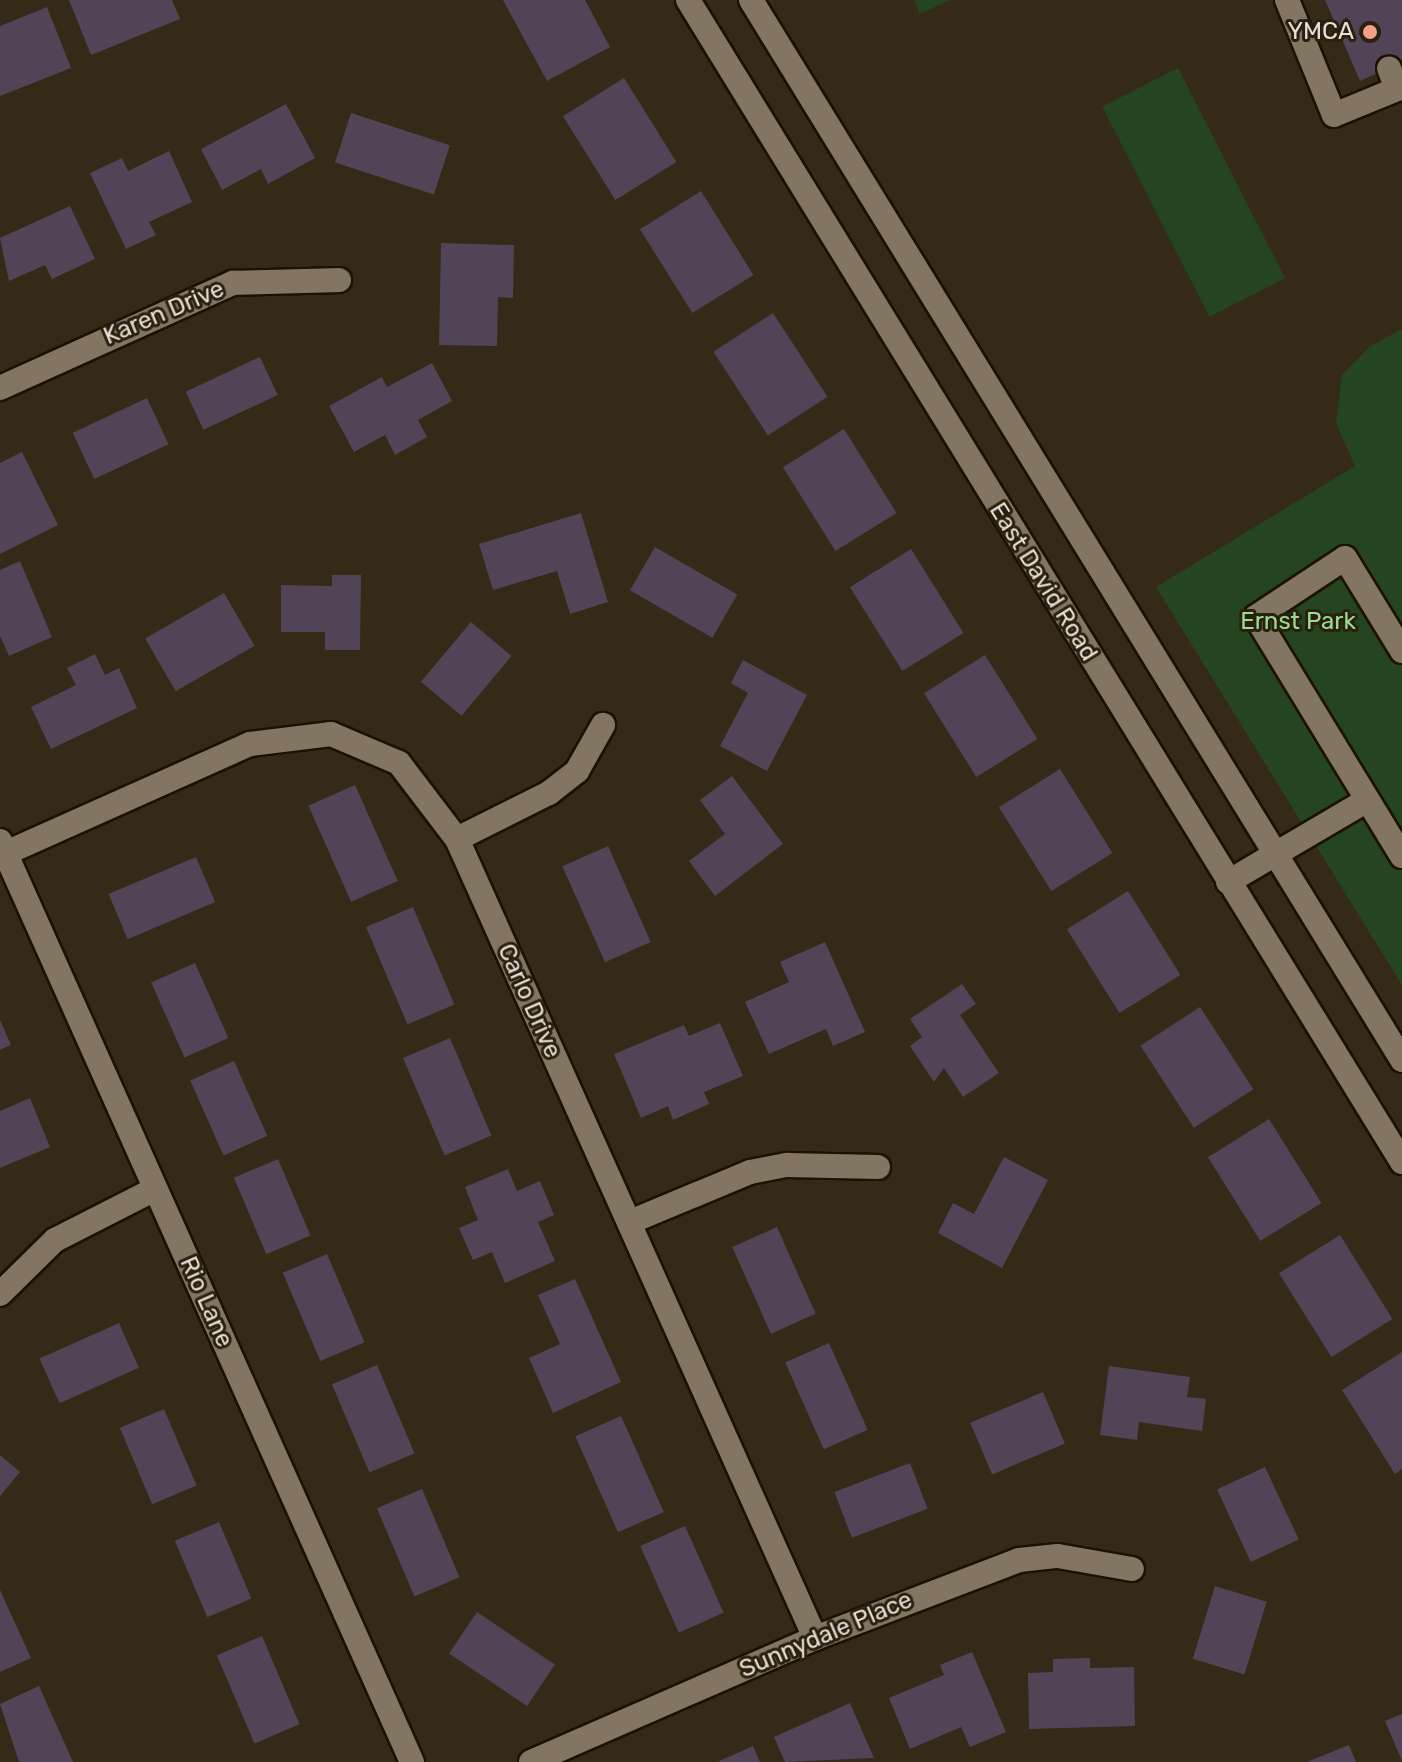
<!DOCTYPE html>
<html>
<head>
<meta charset="utf-8">
<style>
  body { margin:0 }
  #map { position:relative; width:1402px; height:1762px; overflow:hidden; background:#352918; font-family:Rubik,sans-serif }
  div>[style] { position:absolute }
  [style*='--x'] { left:calc(var(--x)*1px); top:calc(var(--y)*1px); width:calc(var(--w)*1px); rotate:calc(var(--a)*1deg) }
  .green>* { inset:0; background:#254521; transform-origin:0 0 }
  .building>* { inset:0; background:#514456; transform-origin:0 0 }
  .roads { filter:drop-shadow(2px 0 #1c1203) drop-shadow(-2px 0 #1c1203) drop-shadow(0 2px #1c1203) drop-shadow(0 -2px #1c1203) }
  .minor>* { height:24px; margin:-12px; padding:0 12px; transform-origin:12px; border-radius:12px; background:#827562 }
  .dots>* { width:22px; height:22px; translate:-50% -50%; box-sizing:border-box; border:4px solid #2a200f; border-radius:50% }
  span { translate:-50% -50%; white-space:nowrap; text-align:center; line-height:1.15; -webkit-text-stroke:6px #2a200f; paint-order:stroke }
  .poi-label { font-size:24px; color:#e6dfd4 }
  .right { translate:-100% -50%; text-align:right }
  .street-label { font-size:24px; color:#e6dfd4 }
  .park-label { font-size:24px; color:#9bdc92 }
</style>
</head>
<body>
<div id="map">
  <div class="green">
    <div style="clip-path:polygon(914px 0,950px 0,920px 14px)"></div>
    <div style="left:1178px;top:68px;width:236px;height:85px;rotate:63deg"></div>
    <div style="clip-path:polygon(1402px 329px,1402px 985px,1156px 587px,1355px 466px,1336px 423px,1342px 375px,1369px 347px)"></div>
  </div>
  <div class="building">
    <div style="clip-path:polygon(69px 0,172px 0,180px 19px,91px 55px)"></div>
    <div style="clip-path:polygon(503px 0,585px 0,610px 47px,547px 81px)"></div>
    <div style="clip-path:polygon(1325px 0,1402px 0,1402px 62px,1360px 81px)"></div>
    <div style="clip-path:polygon(47px 7px,71px 68px,0 96px,0 26px)"></div>
    <div style="left:624px;top:78px;width:99px;height:72px;rotate:58deg"></div>
    <div style="clip-path:polygon(286px 104px,315px 158px,268px 184px,261px 169px,222px 190px,201px 149px)"></div>
    <div style="left:351px;top:113px;width:104px;height:52px;rotate:18deg"></div>
    <div style="clip-path:polygon(169px 151px,192px 202px,149px 222px,156px 235px,126px 249px,90px 173px,122px 158px,128px 171px)"></div>
    <div style="left:701px;top:191px;width:99px;height:72px;rotate:58deg"></div>
    <div style="clip-path:polygon(70px 206px,95px 259px,52px 279px,45px 265px,9px 281px,0 238px)"></div>
    <div style="clip-path:polygon(441px 243px,514px 245px,513px 298px,498px 297px,497px 346px,439px 345px)"></div>
    <div style="left:773px;top:313px;width:100px;height:71px;rotate:57deg"></div>
    <div style="left:260px;top:357px;width:42px;height:82px;rotate:65deg"></div>
    <div style="clip-path:polygon(432px 363px,452px 401px,418px 420px,427px 437px,395px 455px,385px 435px,354px 452px,329px 406px,382px 377px,387px 387px)"></div>
    <div style="left:147px;top:398px;width:51px;height:82px;rotate:65deg"></div>
    <div style="left:844px;top:429px;width:99px;height:72px;rotate:58deg"></div>
    <div style="clip-path:polygon(22px 452px,58px 525px,0 554px,0 463px)"></div>
    <div style="clip-path:polygon(581px 513px,608px 602px,570px 614px,557px 571px,493px 590px,479px 544px)"></div>
    <div style="left:655px;top:547px;width:95px;height:50px;rotate:30deg"></div>
    <div style="left:911px;top:549px;width:99px;height:72px;rotate:58deg"></div>
    <div style="clip-path:polygon(20px 561px,52px 637px,9px 656px,0 636px,0 570px)"></div>
    <div style="clip-path:polygon(332px 575px,361px 575px,360px 650px,325px 650px,325px 632px,281px 632px,281px 585px,332px 586px)"></div>
    <div style="left:224px;top:593px;width:61px;height:91px;rotate:60deg"></div>
    <div style="left:471px;top:622px;width:53px;height:78px;rotate:40deg"></div>
    <div style="clip-path:polygon(95px 654px,105px 675px,119px 668px,137px 708px,51px 749px,31px 707px,76px 685px,67px 668px)"></div>
    <div style="left:985px;top:655px;width:99px;height:72px;rotate:58deg"></div>
    <div style="clip-path:polygon(743px 660px,807px 695px,767px 771px,720px 746px,748px 693px,731px 683px)"></div>
    <div style="left:1060px;top:769px;width:99px;height:72px;rotate:58deg"></div>
    <div style="clip-path:polygon(732px 776px,783px 844px,715px 896px,689px 861px,725px 834px,700px 800px)"></div>
    <div style="left:355px;top:785px;width:105px;height:51px;rotate:66deg"></div>
    <div style="left:608px;top:846px;width:105px;height:50px;rotate:66deg"></div>
    <div style="left:196px;top:857px;width:49px;height:95px;rotate:67deg"></div>
    <div style="left:1128px;top:891px;width:99px;height:72px;rotate:58deg"></div>
    <div style="left:413px;top:907px;width:106px;height:51px;rotate:67deg"></div>
    <div style="clip-path:polygon(825px 942px,865px 1032px,833px 1046px,826px 1029px,769px 1054px,745px 1002px,789px 982px,780px 962px)"></div>
    <div style="left:195px;top:963px;width:82px;height:48px;rotate:66deg"></div>
    <div style="clip-path:polygon(962px 984px,976px 1004px,960px 1015px,999px 1073px,963px 1097px,944px 1068px,934px 1082px,910px 1046px,922px 1037px,910px 1019px)"></div>
    <div style="left:1200px;top:1007px;width:98px;height:71px;rotate:57deg"></div>
    <div style="clip-path:polygon(0 1020px,11px 1045px,0 1050px)"></div>
    <div style="clip-path:polygon(720px 1023px,743px 1076px,704px 1092px,709px 1104px,673px 1120px,668px 1106px,641px 1118px,614px 1054px,684px 1025px,689px 1036px)"></div>
    <div style="left:450px;top:1038px;width:106px;height:51px;rotate:67deg"></div>
    <div style="left:234px;top:1061px;width:82px;height:48px;rotate:66deg"></div>
    <div style="clip-path:polygon(30px 1098px,50px 1147px,0 1168px,0 1111px)"></div>
    <div style="left:1269px;top:1119px;width:99px;height:72px;rotate:58deg"></div>
    <div style="clip-path:polygon(1004px 1157px,1048px 1180px,1002px 1268px,938px 1233px,953px 1203px,974px 1214px)"></div>
    <div style="left:278px;top:1159px;width:83px;height:48px;rotate:67deg"></div>
    <div style="clip-path:polygon(508px 1169px,517px 1191px,540px 1181px,554px 1215px,538px 1222px,555px 1261px,505px 1283px,492px 1252px,473px 1260px,459px 1228px,478px 1220px,465px 1187px)"></div>
    <div style="left:777px;top:1227px;width:95px;height:49px;rotate:66deg"></div>
    <div style="left:1340px;top:1235px;width:99px;height:72px;rotate:58deg"></div>
    <div style="left:327px;top:1254px;width:96px;height:48px;rotate:67deg"></div>
    <div style="clip-path:polygon(575px 1279px,621px 1382px,553px 1413px,529px 1358px,560px 1344px,538px 1295px)"></div>
    <div style="left:119px;top:1323px;width:49px;height:87px;rotate:66deg"></div>
    <div style="left:829px;top:1343px;width:95px;height:48px;rotate:66deg"></div>
    <div style="clip-path:polygon(1402px 1352px,1402px 1469px,1395px 1474px,1342px 1390px)"></div>
    <div style="left:377px;top:1365px;width:96px;height:49px;rotate:67deg"></div>
    <div style="clip-path:polygon(1109px 1366px,1190px 1377px,1187px 1397px,1206px 1399px,1202px 1431px,1139px 1422px,1137px 1440px,1100px 1435px)"></div>
    <div style="left:1043px;top:1392px;width:56px;height:79px;rotate:67deg"></div>
    <div style="left:164px;top:1409px;width:83px;height:48px;rotate:67deg"></div>
    <div style="left:621px;top:1416px;width:105px;height:50px;rotate:66deg"></div>
    <div style="clip-path:polygon(0 1455px,20px 1472px,0 1496px)"></div>
    <div style="left:910px;top:1463px;width:49px;height:81px;rotate:69deg"></div>
    <div style="left:1265px;top:1467px;width:80px;height:53px;rotate:65deg"></div>
    <div style="left:422px;top:1489px;width:96px;height:49px;rotate:67deg"></div>
    <div style="left:219px;top:1522px;width:83px;height:48px;rotate:67deg"></div>
    <div style="left:685px;top:1526px;width:95px;height:49px;rotate:66deg"></div>
    <div style="left:1215px;top:1586px;width:54px;height:76px;rotate:17deg"></div>
    <div style="clip-path:polygon(0 1590px,31px 1658px,0 1672px)"></div>
    <div style="left:477px;top:1612px;width:94px;height:50px;rotate:34deg"></div>
    <div style="left:262px;top:1636px;width:96px;height:49px;rotate:67deg"></div>
    <div style="clip-path:polygon(972px 1652px,1006px 1732px,970px 1747px,961px 1727px,910px 1749px,889px 1698px,944px 1675px,940px 1665px)"></div>
    <div style="clip-path:polygon(1090px 1658px,1090px 1668px,1134px 1667px,1135px 1726px,1029px 1729px,1028px 1673px,1053px 1672px,1053px 1659px)"></div>
    <div style="clip-path:polygon(39px 1686px,73px 1762px,19px 1762px,0 1704px)"></div>
    <div style="clip-path:polygon(850px 1703px,874px 1758px,785px 1762px,774px 1737px)"></div>
    <div style="clip-path:polygon(1402px 1714px,1402px 1761px,1385px 1721px)"></div>
    <div style="clip-path:polygon(1349px 1745px,1356px 1762px,1307px 1762px)"></div>
    <div style="clip-path:polygon(753px 1746px,760px 1762px,717px 1762px)"></div>
  </div>
  <div class="roads">
    <div class="minor">
      <div style="--x:688;--y:0;--w:1364;--a:58.43"></div>
      <div style="--x:751;--y:0;--w:1244;--a:58.44"></div>
      <div style="--x:1287;--y:0;--w:124;--a:67.8"></div>
      <div style="--x:1334;--y:115;--w:68;--a:-22.4"></div>
      <div style="--x:1397;--y:89;--w:22;--a:-111"></div>
      <div style="--x:0;--y:388;--w:256;--a:-24.3"></div>
      <div style="--x:233;--y:283;--w:106;--a:-1.6"></div>
      <div style="--x:1402;--y:651;--w:109;--a:-121.5"></div>
      <div style="--x:1345;--y:558;--w:107;--a:146.5"></div>
      <div style="--x:1256;--y:617;--w:280;--a:58.6"></div>
      <div style="--x:457;--y:839;--w:103;--a:-26.6"></div>
      <div style="--x:549;--y:793;--w:36;--a:-38"></div>
      <div style="--x:577;--y:771;--w:53;--a:-60.5"></div>
      <div style="--x:0;--y:841;--w:1009;--a:65.9"></div>
      <div style="--x:6;--y:853;--w:267;--a:-24.1"></div>
      <div style="--x:250;--y:744;--w:82;--a:-7"></div>
      <div style="--x:331;--y:734;--w:74;--a:23.1"></div>
      <div style="--x:399;--y:763;--w:96;--a:52.7"></div>
      <div style="--x:457;--y:839;--w:876;--a:65.86"></div>
      <div style="--x:1228;--y:882;--w:161;--a:-30.5"></div>
      <div style="--x:630;--y:1222;--w:130;--a:-22.6"></div>
      <div style="--x:750;--y:1172;--w:38;--a:-11"></div>
      <div style="--x:787;--y:1165;--w:91;--a:1.3"></div>
      <div style="--x:0;--y:1294;--w:77;--a:-44.5"></div>
      <div style="--x:55;--y:1240;--w:112;--a:-27"></div>
      <div style="--x:531;--y:1762;--w:310;--a:-23.6"></div>
      <div style="--x:815;--y:1638;--w:218;--a:-20.9"></div>
      <div style="--x:1019;--y:1560;--w:39;--a:-6"></div>
      <div style="--x:1058;--y:1556;--w:75;--a:10"></div>
    </div>
  </div>
  <div class="dots">
    <div style="left:1370px;top:32px;background:#f49e88"></div>
  </div>
  <div class="poi-label">
    <span class="right" style="left:1354px;top:32px">YMCA</span>
  </div>
  <div class="street-label">
    <span style="left:164px;top:313px;rotate:-23deg">Karen Drive</span>
    <span style="left:1043px;top:582px;rotate:58deg">East David Road</span>
    <span style="left:529px;top:1001px;rotate:66deg">Carlo Drive</span>
    <span style="left:206px;top:1302px;rotate:66deg">Rio Lane</span>
    <span style="left:826px;top:1635px;rotate:-23deg">Sunnydale Place</span>
  </div>
  <div class="park-label">
    <span style="left:1298px;top:622px">Ernst Park</span>
  </div>
</div>
</body>
</html>
